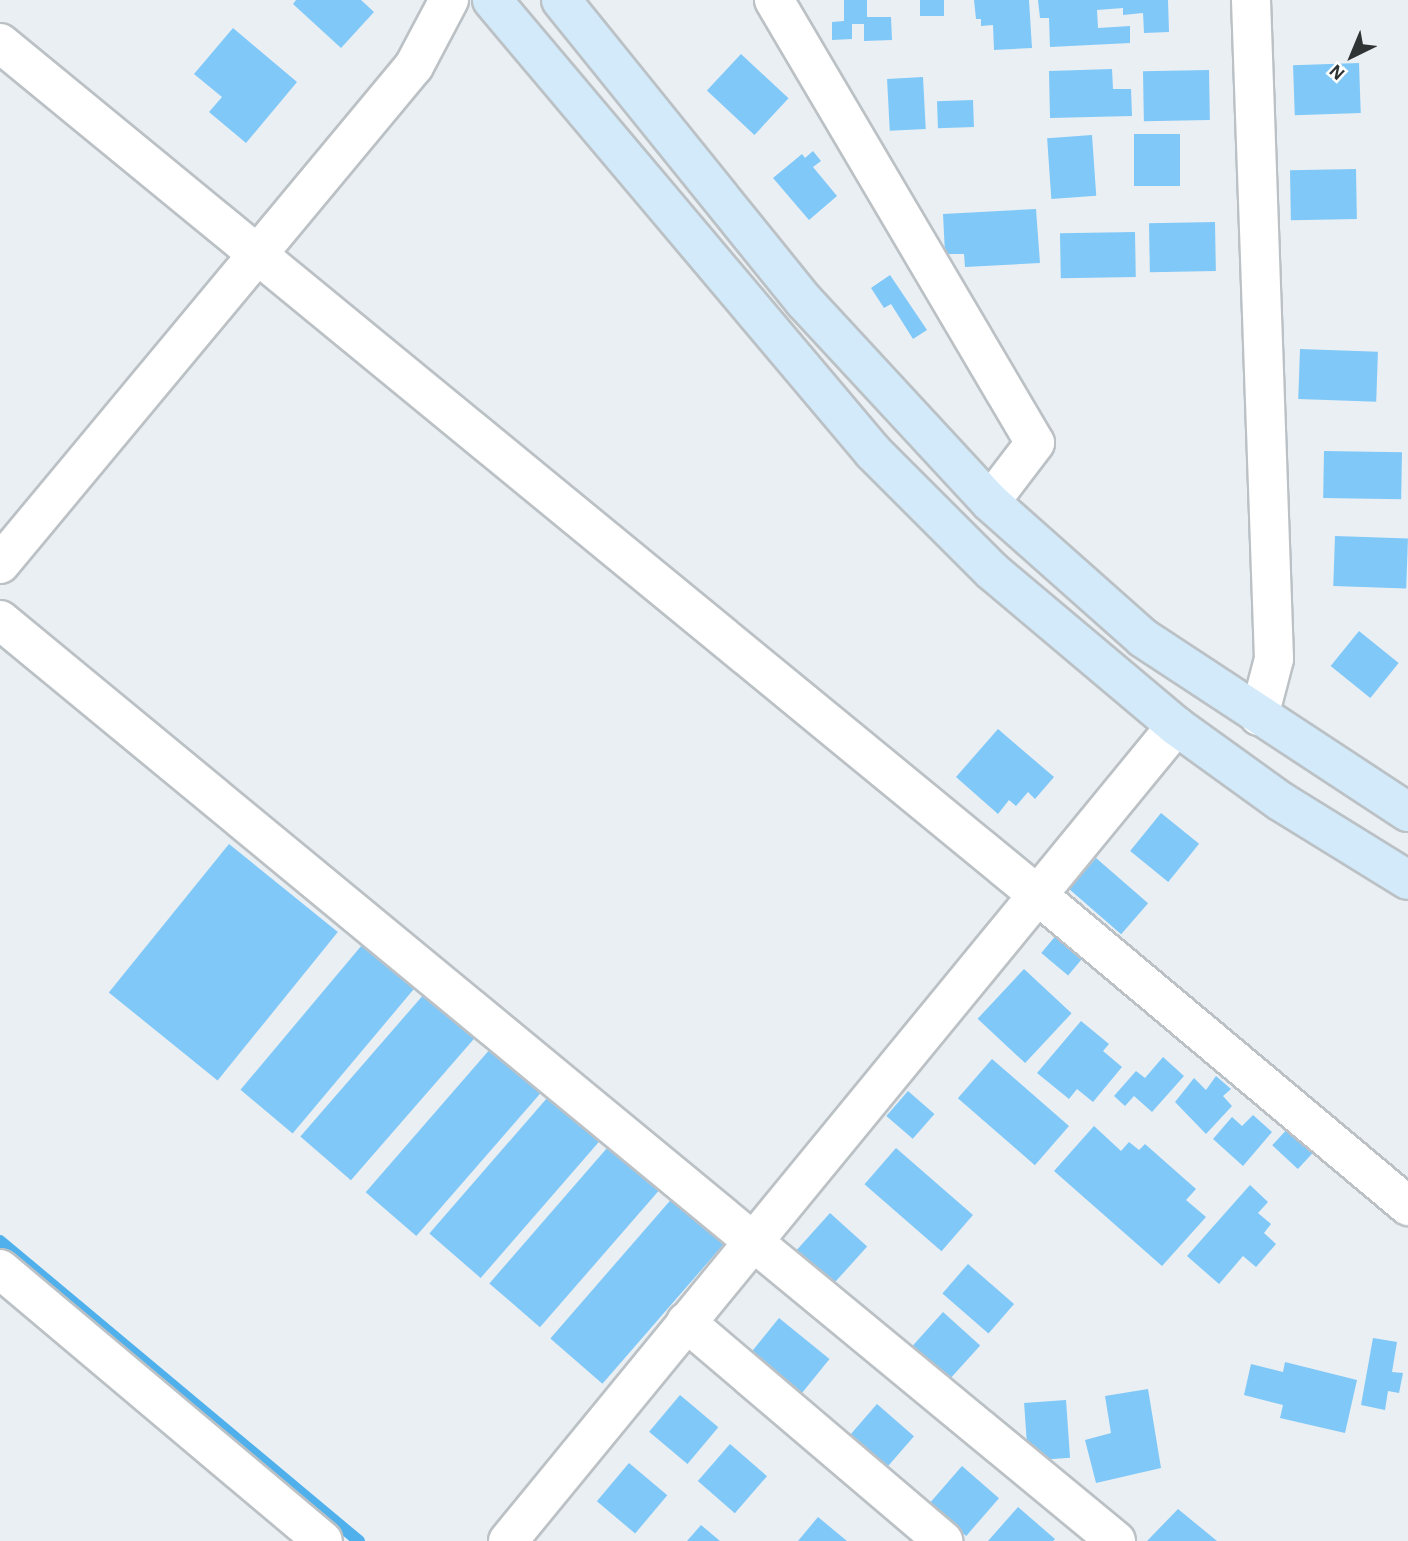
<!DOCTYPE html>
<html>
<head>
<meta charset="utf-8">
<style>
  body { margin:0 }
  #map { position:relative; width:1408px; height:1541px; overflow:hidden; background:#e9eff3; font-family:"Alegreya Sans",sans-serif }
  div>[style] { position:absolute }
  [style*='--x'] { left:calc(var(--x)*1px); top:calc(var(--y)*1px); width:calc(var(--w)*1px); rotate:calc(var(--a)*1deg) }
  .stream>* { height:12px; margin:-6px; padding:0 6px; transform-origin:6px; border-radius:6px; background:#50b0eb }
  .building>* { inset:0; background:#80c8f8; transform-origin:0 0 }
  .roads { filter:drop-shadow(2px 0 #bbc1c5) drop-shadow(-2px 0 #bbc1c5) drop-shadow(0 2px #bbc1c5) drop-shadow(0 -2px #bbc1c5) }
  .street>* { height:38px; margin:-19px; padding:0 19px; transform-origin:19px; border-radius:19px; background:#fff }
  .secondary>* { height:38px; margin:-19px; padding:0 19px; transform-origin:19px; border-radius:19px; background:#d2eaf9 }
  span { translate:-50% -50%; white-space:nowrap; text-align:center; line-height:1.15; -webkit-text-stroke:7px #fff; paint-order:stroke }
  .north { position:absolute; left:1317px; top:21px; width:70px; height:70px; -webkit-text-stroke:5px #fff; paint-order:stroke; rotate:223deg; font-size:19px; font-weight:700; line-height:28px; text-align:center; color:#303334 }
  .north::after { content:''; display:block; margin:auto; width:24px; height:32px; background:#303334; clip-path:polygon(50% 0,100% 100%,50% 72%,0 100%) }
</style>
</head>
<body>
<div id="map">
  <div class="stream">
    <div style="--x:0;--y:1241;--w:468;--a:39.9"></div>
  </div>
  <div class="building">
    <div style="clip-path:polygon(296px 0,361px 0,374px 12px,341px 48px,293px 4px)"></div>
    <div style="clip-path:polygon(844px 0,867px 0,867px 17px,891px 17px,892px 40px,864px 41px,864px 24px,852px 24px,852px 39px,832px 40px,832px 22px,844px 21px)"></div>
    <div style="left:920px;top:0;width:24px;height:16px"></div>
    <div style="clip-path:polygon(974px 0,1029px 0,1032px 48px,994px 50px,993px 25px,981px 26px,981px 19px,976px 19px)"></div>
    <div style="clip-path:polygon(1038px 0,1168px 0,1169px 32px,1144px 33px,1143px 13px,1123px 15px,1123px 8px,1097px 10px,1098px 28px,1130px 26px,1130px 43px,1050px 47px,1049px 18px,1040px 18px)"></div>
    <div style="clip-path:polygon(233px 28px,297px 82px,246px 143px,209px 112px,222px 97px,194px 74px)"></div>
    <div style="left:741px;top:54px;width:65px;height:50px;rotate:43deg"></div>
    <div style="left:1359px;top:63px;width:50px;height:66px;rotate:88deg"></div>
    <div style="clip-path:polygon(1112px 69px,1113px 89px,1131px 89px,1132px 116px,1050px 118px,1049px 71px)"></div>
    <div style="left:1209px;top:70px;width:50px;height:66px;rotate:89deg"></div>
    <div style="left:923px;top:77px;width:52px;height:36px;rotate:87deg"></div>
    <div style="left:973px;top:100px;width:27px;height:36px;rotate:88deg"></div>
    <div style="left:1180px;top:134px;width:52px;height:46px;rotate:90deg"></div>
    <div style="left:1092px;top:135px;width:61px;height:45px;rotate:86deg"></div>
    <div style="clip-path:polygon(813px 151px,821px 161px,813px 167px,837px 196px,809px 220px,773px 178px,802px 154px,805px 158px)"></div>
    <div style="left:1356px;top:169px;width:50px;height:66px;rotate:89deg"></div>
    <div style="clip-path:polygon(1036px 209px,1040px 263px,965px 267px,964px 254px,945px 254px,943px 214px)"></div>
    <div style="left:1215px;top:222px;width:49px;height:66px;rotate:89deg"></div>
    <div style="left:1135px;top:232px;width:45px;height:75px;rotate:89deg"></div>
    <div style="clip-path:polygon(890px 275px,927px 330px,913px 339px,891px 304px,884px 308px,871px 288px)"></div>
    <div style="left:1300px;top:349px;width:78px;height:50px;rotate:2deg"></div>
    <div style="left:1324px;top:451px;width:78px;height:47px;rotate:1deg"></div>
    <div style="left:1335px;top:536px;width:73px;height:50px;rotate:2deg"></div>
    <div style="left:1359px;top:631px;width:51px;height:45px;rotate:39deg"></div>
    <div style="clip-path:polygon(998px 729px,1054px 777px,1035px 799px,1028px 792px,1016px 806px,1009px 800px,998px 814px,956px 777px)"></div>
    <div style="left:1161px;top:813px;width:49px;height:49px;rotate:39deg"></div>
    <div style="left:229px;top:844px;width:140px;height:191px;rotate:39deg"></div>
    <div style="left:1096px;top:858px;width:69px;height:41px;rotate:41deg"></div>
    <div style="left:1058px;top:933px;width:35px;height:26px;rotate:40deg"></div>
    <div style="left:362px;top:945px;width:68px;height:189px;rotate:40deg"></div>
    <div style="left:1024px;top:969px;width:65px;height:68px;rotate:43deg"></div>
    <div style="left:425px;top:993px;width:67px;height:190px;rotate:41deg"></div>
    <div style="clip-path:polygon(1081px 1021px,1109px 1044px,1103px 1051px,1122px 1067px,1093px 1102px,1077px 1089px,1069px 1099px,1037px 1073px)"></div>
    <div style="left:491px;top:1048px;width:67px;height:191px;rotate:41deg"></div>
    <div style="clip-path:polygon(1163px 1057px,1184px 1076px,1152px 1112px,1134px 1096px,1125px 1106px,1114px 1096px,1136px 1071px,1145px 1078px)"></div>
    <div style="left:992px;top:1059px;width:102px;height:52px;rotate:41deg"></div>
    <div style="clip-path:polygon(1216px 1076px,1231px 1089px,1223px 1096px,1232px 1106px,1206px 1134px,1175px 1102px,1194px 1078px,1206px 1090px)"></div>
    <div style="left:554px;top:1090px;width:68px;height:190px;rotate:41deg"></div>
    <div style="left:908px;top:1091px;width:35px;height:33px;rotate:41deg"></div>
    <div style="clip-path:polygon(1253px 1115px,1272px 1132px,1243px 1166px,1213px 1139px,1232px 1117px,1242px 1126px)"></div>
    <div style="left:1292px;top:1124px;width:35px;height:29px;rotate:43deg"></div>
    <div style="clip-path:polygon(1094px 1126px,1121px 1151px,1129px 1142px,1139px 1150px,1145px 1144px,1196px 1189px,1186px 1200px,1206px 1217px,1162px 1266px,1054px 1171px)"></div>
    <div style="left:614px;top:1140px;width:67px;height:190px;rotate:41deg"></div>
    <div style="left:896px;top:1148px;width:102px;height:48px;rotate:41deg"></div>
    <div style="clip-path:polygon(1250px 1185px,1268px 1202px,1258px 1213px,1271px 1224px,1264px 1233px,1276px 1244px,1256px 1267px,1243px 1256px,1219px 1284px,1187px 1256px)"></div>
    <div style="left:675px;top:1195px;width:69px;height:190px;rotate:41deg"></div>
    <div style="left:830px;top:1213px;width:50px;height:50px;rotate:42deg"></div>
    <div style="left:968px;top:1264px;width:61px;height:39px;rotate:41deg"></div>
    <div style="left:943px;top:1312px;width:50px;height:50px;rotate:42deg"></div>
    <div style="left:779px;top:1318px;width:65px;height:47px;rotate:39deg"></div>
    <div style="clip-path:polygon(1373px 1338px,1397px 1342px,1392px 1372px,1403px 1373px,1399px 1393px,1388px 1391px,1385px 1410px,1361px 1405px)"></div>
    <div style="clip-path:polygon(1285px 1362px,1357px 1380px,1345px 1433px,1280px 1418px,1283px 1405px,1244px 1395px,1251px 1364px,1283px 1372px)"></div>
    <div style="clip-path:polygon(1148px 1389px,1161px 1468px,1096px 1483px,1085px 1440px,1111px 1433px,1105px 1396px)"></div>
    <div style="left:680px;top:1395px;width:50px;height:48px;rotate:40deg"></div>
    <div style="left:1066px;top:1400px;width:58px;height:42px;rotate:86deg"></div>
    <div style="left:877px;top:1404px;width:49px;height:50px;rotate:41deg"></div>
    <div style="left:730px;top:1444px;width:49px;height:49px;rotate:41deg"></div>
    <div style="left:629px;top:1463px;width:50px;height:50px;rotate:40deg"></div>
    <div style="left:962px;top:1466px;width:49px;height:50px;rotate:41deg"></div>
    <div style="clip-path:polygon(1018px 1507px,1055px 1539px,1053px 1541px,988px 1541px)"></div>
    <div style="clip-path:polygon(1178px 1509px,1217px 1541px,1147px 1541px)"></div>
    <div style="clip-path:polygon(818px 1517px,847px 1541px,798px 1541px)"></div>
    <div style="clip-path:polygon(701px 1525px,720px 1541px,687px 1541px)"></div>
  </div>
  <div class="roads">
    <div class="street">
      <div style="--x:774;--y:0;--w:514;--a:59.49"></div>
      <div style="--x:1035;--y:443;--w:74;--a:127.3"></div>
      <div style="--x:1251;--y:0;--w:659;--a:88"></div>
      <div style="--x:1274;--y:659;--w:59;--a:104.7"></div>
      <div style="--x:0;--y:43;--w:1346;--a:39.39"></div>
      <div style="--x:1040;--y:897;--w:481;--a:40"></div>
      <div style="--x:0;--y:564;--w:648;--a:-50.26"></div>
      <div style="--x:414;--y:66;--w:75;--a:-62.1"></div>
      <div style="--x:0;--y:620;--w:1447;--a:39.53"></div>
      <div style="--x:0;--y:1269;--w:422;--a:40.1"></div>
      <div style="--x:686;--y:1322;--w:338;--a:40.4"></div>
      <div style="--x:508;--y:1541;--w:1054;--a:-50.66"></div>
    </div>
    <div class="secondary">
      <div style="--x:492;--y:0;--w:591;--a:49.87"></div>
      <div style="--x:873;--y:452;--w:168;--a:45"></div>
      <div style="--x:992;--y:571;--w:241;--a:40.1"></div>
      <div style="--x:1176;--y:726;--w:128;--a:35.8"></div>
      <div style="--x:1280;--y:801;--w:150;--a:31.7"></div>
      <div style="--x:561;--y:0;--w:387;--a:51.1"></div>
      <div style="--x:804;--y:301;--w:274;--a:47.2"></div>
      <div style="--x:990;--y:502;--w:205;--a:41.6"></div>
      <div style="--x:1143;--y:638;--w:317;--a:33.3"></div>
    </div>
  </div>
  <div class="north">N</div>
</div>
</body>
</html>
